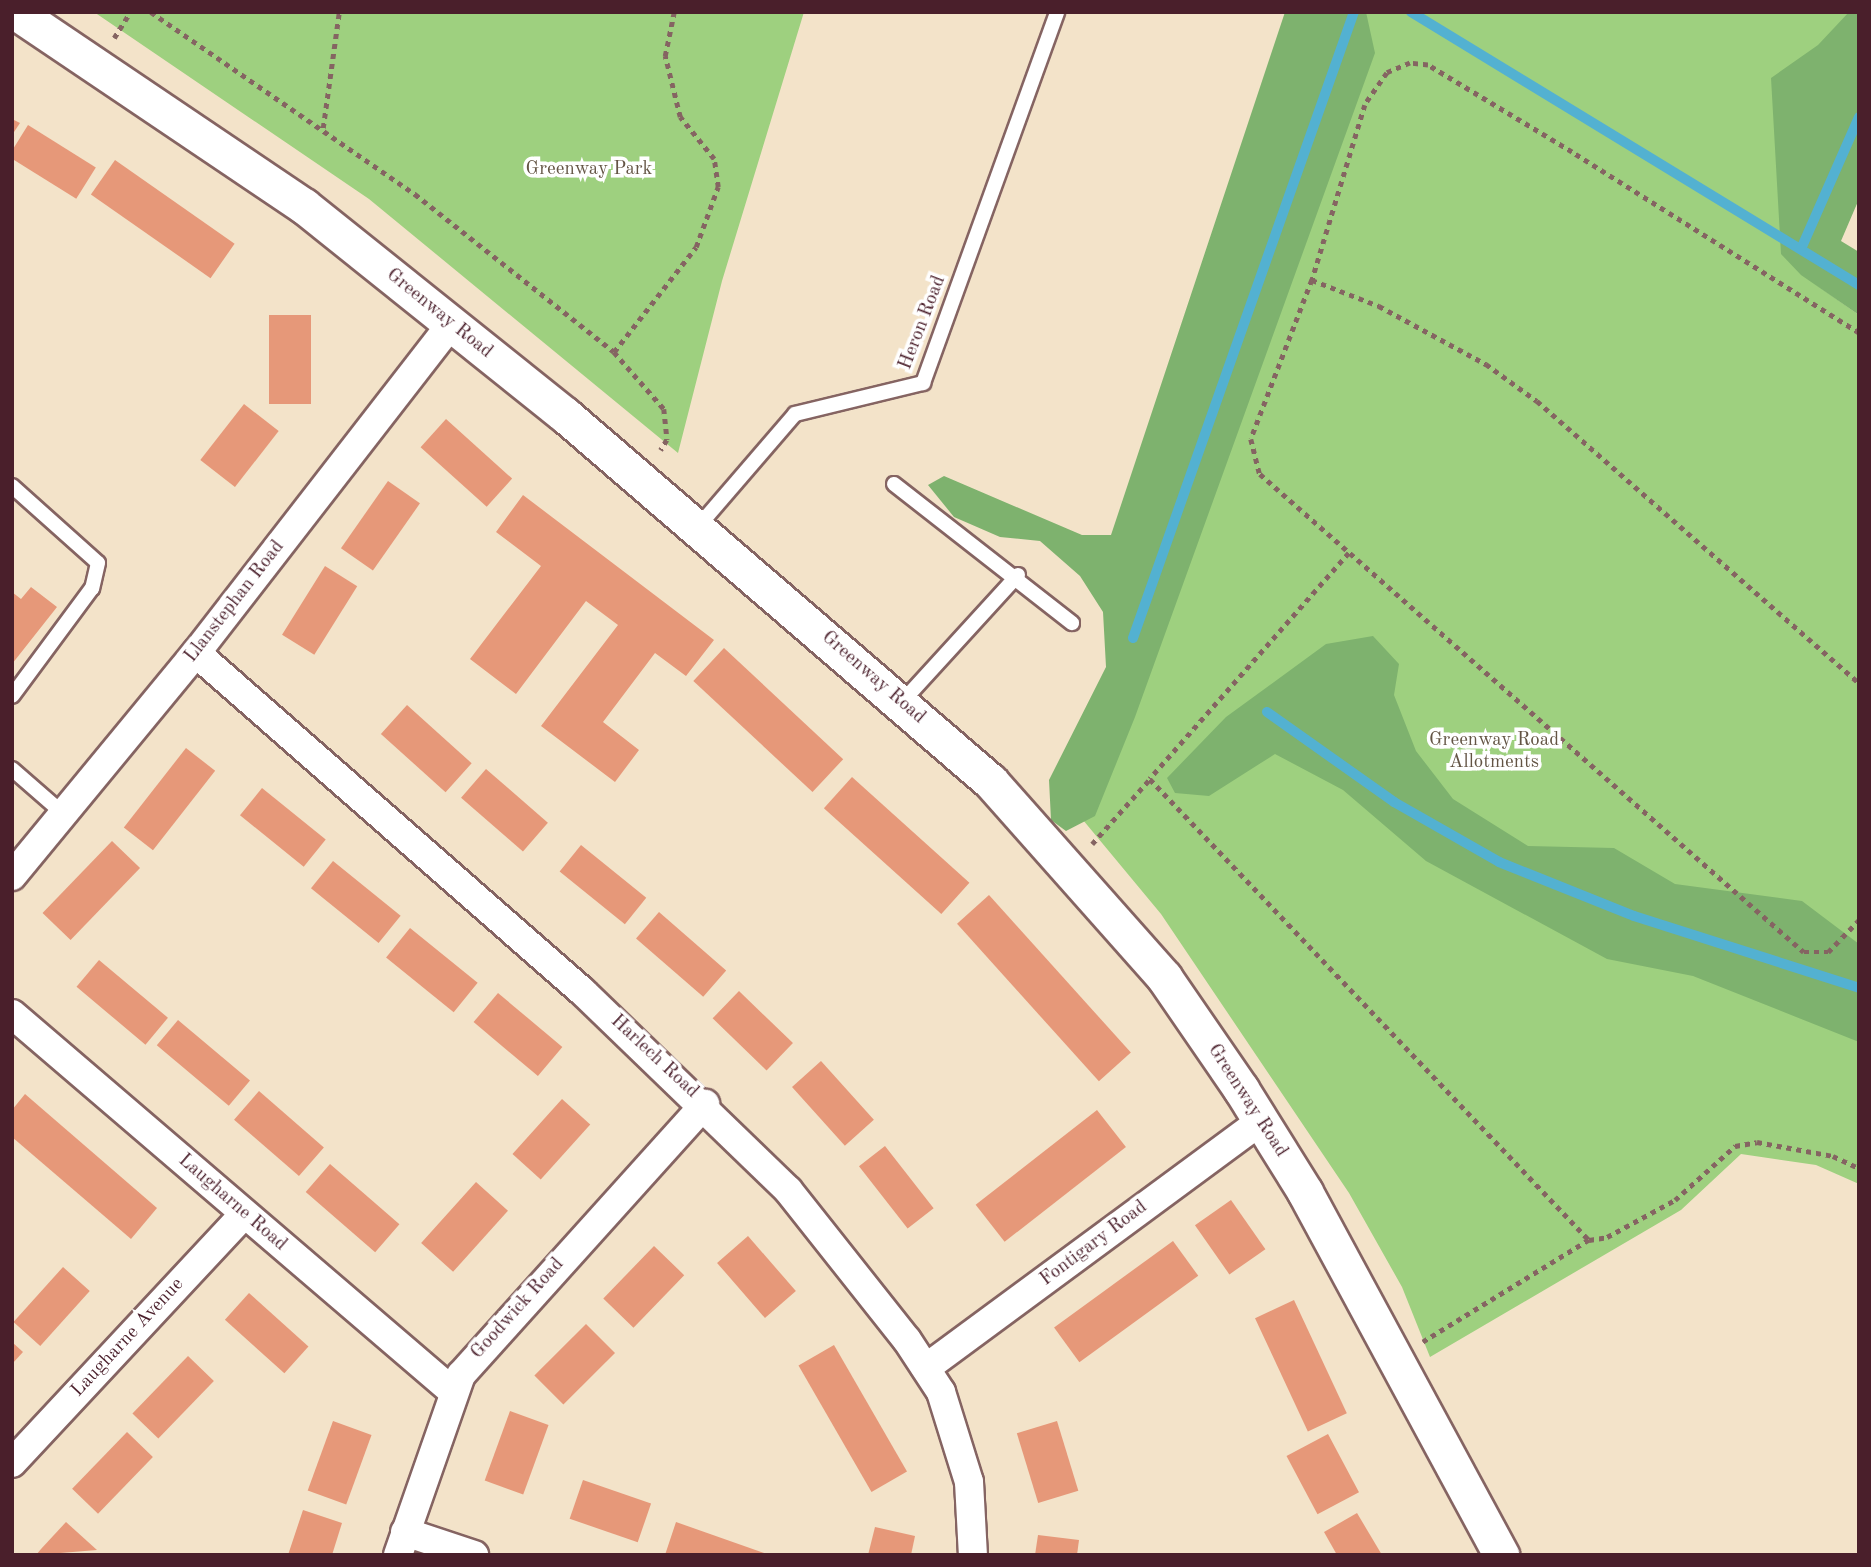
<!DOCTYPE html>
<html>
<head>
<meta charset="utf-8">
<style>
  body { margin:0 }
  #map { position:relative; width:1871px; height:1567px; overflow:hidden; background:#f3e3c9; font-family:"Old Standard TT",serif }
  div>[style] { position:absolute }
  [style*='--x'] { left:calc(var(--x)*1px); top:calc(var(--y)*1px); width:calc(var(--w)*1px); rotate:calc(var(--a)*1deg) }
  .green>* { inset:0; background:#9ed07f }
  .forest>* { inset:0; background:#7eb26e }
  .stream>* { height:10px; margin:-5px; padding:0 5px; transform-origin:5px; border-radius:5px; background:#53b1d1 }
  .building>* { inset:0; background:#e69879; transform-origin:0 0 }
  .path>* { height:4.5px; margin-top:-2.25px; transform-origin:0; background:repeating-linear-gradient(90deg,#856462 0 5px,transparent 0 10px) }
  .roads { filter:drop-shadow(2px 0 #856462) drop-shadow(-2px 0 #856462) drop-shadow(0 2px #856462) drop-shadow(0 -2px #856462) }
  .service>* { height:14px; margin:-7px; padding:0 7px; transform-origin:7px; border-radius:7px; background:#fff }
  .minor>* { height:28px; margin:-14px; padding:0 14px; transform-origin:14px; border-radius:14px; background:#fff }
  .tertiary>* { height:35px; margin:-17.5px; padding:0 17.5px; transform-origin:17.5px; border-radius:17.5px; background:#fff }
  span { translate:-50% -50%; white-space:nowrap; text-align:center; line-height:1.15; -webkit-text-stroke:7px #fff; paint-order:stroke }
  .park-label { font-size:19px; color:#635444 }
  .street-label { font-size:19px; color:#4a1f2b }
  .frame { position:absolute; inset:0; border:14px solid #4a1f2b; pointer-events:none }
</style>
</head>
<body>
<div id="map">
  <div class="green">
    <div style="clip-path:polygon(94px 12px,804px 12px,722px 281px,678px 453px,369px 199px)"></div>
    <div style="clip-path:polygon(1328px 12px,1859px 12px,1859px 199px,1815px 284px,1859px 315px,1859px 1184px,1816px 1165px,1741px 1154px,1681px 1210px,1430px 1357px,1402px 1287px,1349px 1193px,1161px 914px,1083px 820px)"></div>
  </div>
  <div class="forest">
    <div style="clip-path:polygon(1285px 12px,1366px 12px,1375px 53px,1135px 717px,1095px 816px,1066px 831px,1051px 820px,1049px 780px,1106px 667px,1103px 612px,1080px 576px,1040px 541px,1000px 537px,954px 517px,928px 485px,944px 476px,1082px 535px,1111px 535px)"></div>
    <div style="clip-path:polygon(1849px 12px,1859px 12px,1859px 199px,1841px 241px,1859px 252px,1859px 315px,1801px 275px,1781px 254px,1771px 78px,1818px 45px)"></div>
    <div style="clip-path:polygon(1373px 636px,1399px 664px,1394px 695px,1416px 751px,1453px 799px,1528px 846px,1614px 848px,1675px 884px,1802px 901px,1859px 944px,1859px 1042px,1693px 976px,1607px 959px,1426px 861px,1343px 790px,1275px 754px,1209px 796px,1175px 793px,1167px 778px,1226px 717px,1326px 644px)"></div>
  </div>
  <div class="stream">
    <div style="--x:1411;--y:12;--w:525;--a:31.36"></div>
    <div style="--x:1801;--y:249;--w:144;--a:-66.3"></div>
    <div style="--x:1133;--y:638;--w:664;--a:-70.56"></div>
    <div style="--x:1267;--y:712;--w:156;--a:35.3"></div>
    <div style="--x:1394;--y:802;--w:121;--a:29.7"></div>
    <div style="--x:1499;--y:862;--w:145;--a:21.8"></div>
    <div style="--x:1634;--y:916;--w:236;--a:17.7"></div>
  </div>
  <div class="building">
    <div style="clip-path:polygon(12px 119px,20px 123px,12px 135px)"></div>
    <div style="left:28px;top:125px;width:80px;height:37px;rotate:32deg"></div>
    <div style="left:115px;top:160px;width:146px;height:42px;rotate:35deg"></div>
    <div style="left:269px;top:315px;width:42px;height:89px"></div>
    <div style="left:244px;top:404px;width:44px;height:71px;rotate:38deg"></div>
    <div style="left:446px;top:419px;width:89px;height:38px;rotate:42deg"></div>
    <div style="left:388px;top:481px;width:39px;height:82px;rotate:35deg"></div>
    <div style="clip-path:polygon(523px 495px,714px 640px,686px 676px,655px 653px,603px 722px,639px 750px,615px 782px,541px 726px,618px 625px,586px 601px,516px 694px,470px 659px,541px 566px,496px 532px)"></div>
    <div style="left:325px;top:566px;width:38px;height:81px;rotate:32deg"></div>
    <div style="clip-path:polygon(31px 587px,57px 607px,12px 664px,12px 592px,21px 599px)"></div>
    <div style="left:724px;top:648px;width:163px;height:45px;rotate:43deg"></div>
    <div style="left:407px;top:705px;width:87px;height:39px;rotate:42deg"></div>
    <div style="left:186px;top:748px;width:37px;height:101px;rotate:38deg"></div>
    <div style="left:486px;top:769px;width:82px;height:38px;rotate:41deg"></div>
    <div style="left:852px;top:777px;width:158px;height:42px;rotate:42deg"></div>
    <div style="left:262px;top:788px;width:82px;height:35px;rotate:39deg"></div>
    <div style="left:112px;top:841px;width:39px;height:100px;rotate:44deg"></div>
    <div style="left:581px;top:845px;width:84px;height:34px;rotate:39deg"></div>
    <div style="left:333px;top:861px;width:87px;height:35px;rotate:39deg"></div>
    <div style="left:989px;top:895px;width:212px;height:43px;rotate:48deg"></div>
    <div style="left:659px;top:912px;width:89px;height:35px;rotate:41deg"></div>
    <div style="left:410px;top:928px;width:87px;height:38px;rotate:39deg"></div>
    <div style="left:99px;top:960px;width:90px;height:35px;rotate:40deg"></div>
    <div style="left:739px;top:991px;width:75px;height:38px;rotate:44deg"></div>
    <div style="left:498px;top:993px;width:84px;height:38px;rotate:40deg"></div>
    <div style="left:178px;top:1020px;width:94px;height:33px;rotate:40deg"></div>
    <div style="left:821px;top:1061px;width:79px;height:39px;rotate:48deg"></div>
    <div style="left:259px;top:1091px;width:86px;height:38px;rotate:41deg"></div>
    <div style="clip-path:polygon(25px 1094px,157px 1208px,131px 1239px,12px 1137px,12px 1110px)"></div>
    <div style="left:562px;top:1099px;width:38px;height:74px;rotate:42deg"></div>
    <div style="left:1097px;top:1110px;width:47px;height:154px;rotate:52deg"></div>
    <div style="left:885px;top:1146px;width:79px;height:33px;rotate:52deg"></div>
    <div style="left:330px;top:1164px;width:92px;height:37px;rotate:41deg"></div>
    <div style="left:476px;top:1182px;width:43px;height:82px;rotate:42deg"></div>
    <div style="left:1231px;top:1200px;width:60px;height:44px;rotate:55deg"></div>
    <div style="left:748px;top:1236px;width:73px;height:41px;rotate:49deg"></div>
    <div style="left:1173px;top:1241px;width:43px;height:147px;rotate:54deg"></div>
    <div style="left:654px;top:1246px;width:42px;height:73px;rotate:44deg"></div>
    <div style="left:63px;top:1267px;width:36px;height:74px;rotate:42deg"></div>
    <div style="left:249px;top:1293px;width:80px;height:36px;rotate:42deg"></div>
    <div style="left:1294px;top:1300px;width:125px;height:43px;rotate:65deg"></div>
    <div style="left:586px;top:1324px;width:41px;height:73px;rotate:45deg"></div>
    <div style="clip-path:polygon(12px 1342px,23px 1352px,12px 1364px)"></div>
    <div style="left:834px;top:1345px;width:146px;height:41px;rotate:60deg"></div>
    <div style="left:188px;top:1356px;width:36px;height:80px;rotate:44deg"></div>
    <div style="left:510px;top:1411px;width:41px;height:74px;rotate:20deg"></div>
    <div style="left:333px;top:1421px;width:41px;height:74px;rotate:20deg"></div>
    <div style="left:1057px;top:1421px;width:73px;height:42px;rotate:73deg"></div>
    <div style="left:127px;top:1432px;width:36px;height:79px;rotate:44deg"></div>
    <div style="left:1328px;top:1434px;width:66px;height:47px;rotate:62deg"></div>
    <div style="left:583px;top:1480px;width:72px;height:41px;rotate:19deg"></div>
    <div style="clip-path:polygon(303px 1510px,342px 1523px,332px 1555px,288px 1555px)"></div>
    <div style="clip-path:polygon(1357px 1513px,1382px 1555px,1337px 1555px,1324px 1532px)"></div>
    <div style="clip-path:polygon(66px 1522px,97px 1550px,36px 1555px,41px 1549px)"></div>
    <div style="clip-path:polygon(676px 1522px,767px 1554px,767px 1555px,665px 1555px)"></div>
    <div style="clip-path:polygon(875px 1527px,915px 1536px,911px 1555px,868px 1555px)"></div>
    <div style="clip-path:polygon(1038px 1535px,1079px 1540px,1077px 1555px,1035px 1555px)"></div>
  </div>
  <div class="path">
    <div style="--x:151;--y:12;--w:321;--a:34.6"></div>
    <div style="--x:415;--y:194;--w:254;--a:38.4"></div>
    <div style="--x:614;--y:352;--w:76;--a:48.7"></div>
    <div style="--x:664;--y:409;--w:31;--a:84"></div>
    <div style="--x:667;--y:440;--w:12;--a:121"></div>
    <div style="--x:114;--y:38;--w:31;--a:-58"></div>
    <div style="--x:323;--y:128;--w:117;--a:-82.1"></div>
    <div style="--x:1312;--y:280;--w:72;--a:21.2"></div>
    <div style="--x:1379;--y:306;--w:122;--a:28.5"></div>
    <div style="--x:1486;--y:364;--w:63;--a:36"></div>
    <div style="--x:1537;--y:401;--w:428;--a:41.2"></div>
    <div style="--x:1859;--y:333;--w:339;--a:-147.8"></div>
    <div style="--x:1572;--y:152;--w:168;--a:-148.9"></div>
    <div style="--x:1428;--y:65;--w:18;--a:-174"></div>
    <div style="--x:1410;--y:63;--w:25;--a:157"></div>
    <div style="--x:1387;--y:73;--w:39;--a:125"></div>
    <div style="--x:1365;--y:105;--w:183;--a:106.8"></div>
    <div style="--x:1312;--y:280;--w:170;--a:111"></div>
    <div style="--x:1251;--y:439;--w:36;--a:76"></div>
    <div style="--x:1260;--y:474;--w:724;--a:41.31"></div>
    <div style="--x:1804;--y:952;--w:24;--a:0"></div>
    <div style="--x:1828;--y:952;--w:45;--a:-45.9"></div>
    <div style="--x:614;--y:352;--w:133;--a:-52"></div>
    <div style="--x:696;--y:247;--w:64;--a:-69.9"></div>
    <div style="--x:718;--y:187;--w:28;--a:-98"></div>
    <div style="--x:714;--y:159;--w:54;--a:-129"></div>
    <div style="--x:680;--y:117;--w:63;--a:-103.8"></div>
    <div style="--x:665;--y:56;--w:45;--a:-78.4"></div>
    <div style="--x:1349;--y:553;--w:301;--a:131.4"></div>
    <div style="--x:1150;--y:779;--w:637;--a:46.4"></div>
    <div style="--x:1589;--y:1240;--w:195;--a:148.4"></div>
    <div style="--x:1092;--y:844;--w:87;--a:-48.3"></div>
    <div style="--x:1589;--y:1240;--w:18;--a:-9"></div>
    <div style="--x:1607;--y:1237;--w:77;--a:-28.6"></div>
    <div style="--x:1675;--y:1200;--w:81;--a:-42"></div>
    <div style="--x:1735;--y:1146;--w:22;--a:-10"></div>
    <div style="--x:1757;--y:1142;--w:77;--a:10.4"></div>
    <div style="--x:1833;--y:1156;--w:29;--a:25"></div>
  </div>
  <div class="roads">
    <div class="service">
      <div style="--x:894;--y:484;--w:226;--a:38"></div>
      <div style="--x:12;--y:486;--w:115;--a:41.8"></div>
      <div style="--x:98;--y:563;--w:26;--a:103"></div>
      <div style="--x:92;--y:588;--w:134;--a:126.5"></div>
      <div style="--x:697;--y:528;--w:150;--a:-49.3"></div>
      <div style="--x:795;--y:414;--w:132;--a:-13.6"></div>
      <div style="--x:923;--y:383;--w:394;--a:-70.1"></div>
      <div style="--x:902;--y:702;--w:172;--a:-47.6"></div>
      <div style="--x:12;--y:769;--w:70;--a:41"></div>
    </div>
    <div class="minor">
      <div style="--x:196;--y:653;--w:514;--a:41.22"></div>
      <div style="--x:583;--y:992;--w:285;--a:44"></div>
      <div style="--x:788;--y:1190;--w:191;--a:51.6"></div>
      <div style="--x:907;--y:1340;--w:62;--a:56.8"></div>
      <div style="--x:941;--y:1392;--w:94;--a:72.7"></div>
      <div style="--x:969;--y:1482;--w:73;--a:86.9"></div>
      <div style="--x:12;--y:876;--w:289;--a:-50.5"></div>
      <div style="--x:196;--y:653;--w:418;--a:-52.2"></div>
      <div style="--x:12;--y:1014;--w:579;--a:40.59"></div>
      <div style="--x:926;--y:1368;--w:416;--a:-36.4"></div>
      <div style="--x:12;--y:1463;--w:340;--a:-47"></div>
      <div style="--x:405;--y:1532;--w:73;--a:18.4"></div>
      <div style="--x:398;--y:1555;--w:191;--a:-70.7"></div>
      <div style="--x:461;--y:1375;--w:365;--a:-48"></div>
    </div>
    <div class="tertiary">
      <div style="--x:16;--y:12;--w:347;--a:34"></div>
      <div style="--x:304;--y:206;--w:334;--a:38.7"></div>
      <div style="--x:565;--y:415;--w:562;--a:40.74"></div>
      <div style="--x:991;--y:782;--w:261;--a:48.4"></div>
      <div style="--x:1164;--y:977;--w:136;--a:55.5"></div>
      <div style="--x:1241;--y:1089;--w:121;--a:58.1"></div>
      <div style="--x:1305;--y:1192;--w:413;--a:61.6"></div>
    </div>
  </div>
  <div class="park-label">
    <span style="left:589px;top:170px">Greenway Park</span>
    <span style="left:1494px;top:752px">Greenway Road<br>Allotments</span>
  </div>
  <div class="street-label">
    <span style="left:439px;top:314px;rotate:39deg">Greenway Road</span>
    <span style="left:923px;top:323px;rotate:-69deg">Heron Road</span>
    <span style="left:235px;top:602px;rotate:-52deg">Llanstephan Road</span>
    <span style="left:873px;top:678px;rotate:41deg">Greenway Road</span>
    <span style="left:654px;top:1057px;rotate:43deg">Harlech Road</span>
    <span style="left:1247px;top:1101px;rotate:57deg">Greenway Road</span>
    <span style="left:232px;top:1203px;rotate:41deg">Laugharne Road</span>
    <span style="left:1094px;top:1244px;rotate:-37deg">Fontigary Road</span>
    <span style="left:518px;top:1309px;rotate:-48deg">Goodwick Road</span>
    <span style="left:128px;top:1338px;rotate:-47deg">Laugharne Avenue</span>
  </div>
  <div class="frame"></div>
</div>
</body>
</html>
